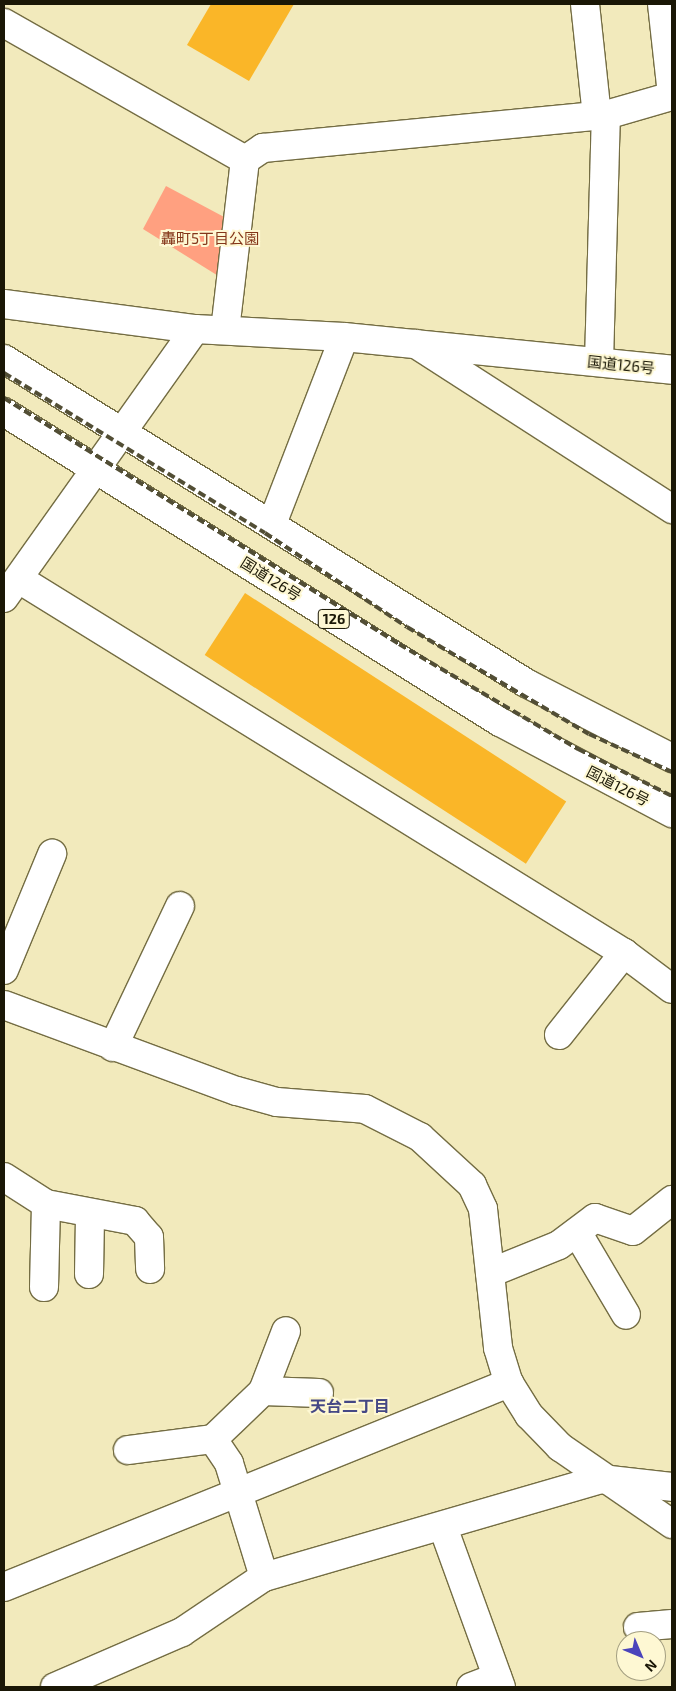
<!DOCTYPE html>
<html>
<head>
<meta charset="utf-8">
<style>
  body { margin:0 }
  #map { position:relative; width:676px; height:1691px; overflow:hidden; background:#f2eabc; font-family:"Exo 2","Noto Sans JP",sans-serif }
  div>[style] { position:absolute }
  [style*='--x'] { left:calc(var(--x)*1px); top:calc(var(--y)*1px); width:calc(var(--w)*1px); rotate:calc(var(--a)*1deg) }
  .green>* { inset:0; background:#ffa080 }
  .building>* { inset:0; background:#fab628; transform-origin:0 0 }
  .roads { filter:drop-shadow(1px 0 #746d43) drop-shadow(-1px 0 #746d43) drop-shadow(0 1px #746d43) drop-shadow(0 -1px #746d43) }
  .minor>* { height:28px; margin:-14px; padding:0 14px; transform-origin:14px; border-radius:14px; background:#fff }
  .highway>* { height:28px; margin:-14px; padding:0 14px; transform-origin:14px; border-radius:14px; background:#fff }
  .rail>* { height:4px; margin-top:-2px; transform-origin:0; background:repeating-linear-gradient(90deg,#524e35 0 8px,transparent 0 12px) }
  span { translate:-50% -50%; white-space:nowrap; text-align:center; line-height:1.15; -webkit-text-stroke:4px #fef8d3; paint-order:stroke }
  .shield-label span { padding:1px 4px; background:#fef8d3; border:1px solid; border-radius:4px; -webkit-text-stroke-width:0 }
  .shield-label { font-size:14px; color:#1a1706; font-weight:700 }
  .park-label { font-size:15px; color:#84361a }
  .street-label { font-size:15px; color:#1a1706 }
  .neighbourhood-label { font-size:16px; color:#454885; font-weight:700 }
  .frame { position:absolute; inset:0; border:5px solid #1a1706; pointer-events:none }
  .north { position:absolute; left:616px; top:1631px; width:50px; height:50px; box-sizing:border-box; background:#fef8d3; border:1px solid #a39e81; border-radius:50%; rotate:135deg; font-size:14px; font-weight:700; line-height:20px; text-align:center; color:#1a1706 }
  .north::after { content:''; display:block; margin:auto; width:18px; height:22px; background:#4b44bb; clip-path:polygon(50% 0,100% 100%,50% 72%,0 100%) }
</style>
</head>
<body>
<div id="map">
  <div class="green">
    <div style="clip-path:polygon(166px 186px,241px 226px,228px 282px,143px 229px)"></div>
  </div>
  <div class="building">
    <div style="clip-path:polygon(211px 4px,294px 4px,249px 81px,187px 45px)"></div>
    <div style="left:245px;top:593px;width:383px;height:74px;rotate:33deg"></div>
  </div>
  <div class="roads">
    <div class="minor">
      <div style="--x:585;--y:4;--w:113;--a:83.9"></div>
      <div style="--x:662;--y:4;--w:92;--a:83.7"></div>
      <div style="--x:4;--y:23;--w:277;--a:29.6"></div>
      <div style="--x:245;--y:160;--w:170;--a:96.7"></div>
      <div style="--x:245;--y:160;--w:22;--a:-34"></div>
      <div style="--x:263;--y:148;--w:345;--a:-5.5"></div>
      <div style="--x:606;--y:115;--w:69;--a:-16.1"></div>
      <div style="--x:416;--y:344;--w:305;--a:32.8"></div>
      <div style="--x:599;--y:362;--w:247;--a:-88.4"></div>
      <div style="--x:272;--y:524;--w:200;--a:-68.9"></div>
      <div style="--x:19;--y:579;--w:711;--a:31.72"></div>
      <div style="--x:624;--y:953;--w:60;--a:36.9"></div>
      <div style="--x:4;--y:598;--w:330;--a:-54.6"></div>
      <div style="--x:4;--y:970;--w:126;--a:-67.5"></div>
      <div style="--x:4;--y:1005;--w:248;--a:20.3"></div>
      <div style="--x:237;--y:1091;--w:41;--a:15.4"></div>
      <div style="--x:277;--y:1102;--w:88;--a:4.5"></div>
      <div style="--x:365;--y:1109;--w:62;--a:27"></div>
      <div style="--x:420;--y:1137;--w:71;--a:42.7"></div>
      <div style="--x:472;--y:1185;--w:26;--a:65"></div>
      <div style="--x:483;--y:1209;--w:140;--a:83.8"></div>
      <div style="--x:498;--y:1348;--w:37;--a:73"></div>
      <div style="--x:509;--y:1383;--w:38;--a:58"></div>
      <div style="--x:529;--y:1415;--w:45;--a:45.9"></div>
      <div style="--x:560;--y:1447;--w:136;--a:34.5"></div>
      <div style="--x:559;--y:1035;--w:105;--a:-51.6"></div>
      <div style="--x:113;--y:1047;--w:156;--a:-64.6"></div>
      <div style="--x:4;--y:1177;--w:50;--a:32.7"></div>
      <div style="--x:46;--y:1204;--w:91;--a:10.8"></div>
      <div style="--x:135;--y:1221;--w:21;--a:49"></div>
      <div style="--x:149;--y:1237;--w:32;--a:88"></div>
      <div style="--x:577;--y:1232;--w:96;--a:59.4"></div>
      <div style="--x:490;--y:1273;--w:74;--a:-22.1"></div>
      <div style="--x:559;--y:1245;--w:45;--a:-36.9"></div>
      <div style="--x:595;--y:1218;--w:40;--a:18.9"></div>
      <div style="--x:633;--y:1231;--w:50;--a:-38.5"></div>
      <div style="--x:89;--y:1274;--w:60;--a:-89"></div>
      <div style="--x:44;--y:1287;--w:83;--a:-88.6"></div>
      <div style="--x:263;--y:1391;--w:56;--a:2"></div>
      <div style="--x:128;--y:1450;--w:86;--a:-7.4"></div>
      <div style="--x:443;--y:1527;--w:170;--a:70.1"></div>
      <div style="--x:264;--y:1577;--w:119;--a:-107.1"></div>
      <div style="--x:229;--y:1463;--w:29;--a:-124"></div>
      <div style="--x:213;--y:1439;--w:69;--a:-43.8"></div>
      <div style="--x:263;--y:1391;--w:64;--a:-69"></div>
      <div style="--x:4;--y:1587;--w:545;--a:-22"></div>
      <div style="--x:638;--y:1627;--w:34;--a:-5"></div>
      <div style="--x:55;--y:1687;--w:138;--a:-23.4"></div>
      <div style="--x:182;--y:1632;--w:99;--a:-33.9"></div>
      <div style="--x:264;--y:1577;--w:351;--a:-16.2"></div>
      <div style="--x:601;--y:1479;--w:71;--a:6.4"></div>
      <div style="--x:471;--y:1687;--w:28;--a:-21"></div>
    </div>
    <div class="highway">
      <div style="--x:4;--y:304;--w:193;--a:7.5"></div>
      <div style="--x:195;--y:329;--w:149;--a:3.1"></div>
      <div style="--x:344;--y:337;--w:330;--a:5.7"></div>
      <div style="--x:4;--y:359;--w:614;--a:31.83"></div>
      <div style="--x:526;--y:683;--w:164;--a:27.2"></div>
      <div style="--x:4;--y:412;--w:585;--a:32.01"></div>
      <div style="--x:500;--y:722;--w:195;--a:27.9"></div>
    </div>
  </div>
  <div class="rail">
    <div style="--x:4;--y:373;--w:306;--a:31.5"></div>
    <div style="--x:265;--y:533;--w:170;--a:33.5"></div>
    <div style="--x:407;--y:627;--w:211;--a:30.5"></div>
    <div style="--x:589;--y:734;--w:91;--a:24.6"></div>
    <div style="--x:4;--y:398;--w:465;--a:31.9"></div>
    <div style="--x:399;--y:644;--w:208;--a:30.4"></div>
    <div style="--x:578;--y:749;--w:105;--a:26.6"></div>
  </div>
  <div class="shield-label">
    <span style="left:334px;top:619px">126</span>
  </div>
  <div class="park-label">
    <span style="left:210px;top:239px">轟町5丁目公園</span>
  </div>
  <div class="street-label">
    <span style="left:621px;top:365px;rotate:6deg">国道126号</span>
    <span style="left:271px;top:579px;rotate:32deg">国道126号</span>
    <span style="left:618px;top:786px;rotate:27deg">国道126号</span>
  </div>
  <div class="neighbourhood-label">
    <span style="left:350px;top:1406px">天台二丁目</span>
  </div>
  <div class="frame"></div>
  <div class="north">N</div>
</div>
</body>
</html>
